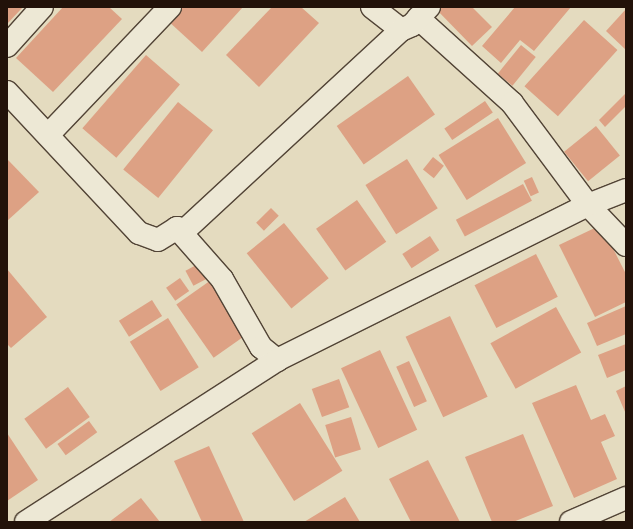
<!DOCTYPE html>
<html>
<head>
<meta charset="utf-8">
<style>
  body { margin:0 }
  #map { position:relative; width:633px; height:529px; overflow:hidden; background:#e4dbbf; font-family:"IM FELL French Canon",serif }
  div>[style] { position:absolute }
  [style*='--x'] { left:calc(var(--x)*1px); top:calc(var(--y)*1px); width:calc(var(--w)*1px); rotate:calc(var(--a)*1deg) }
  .building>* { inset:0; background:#dda184; transform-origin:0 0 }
  .roads { filter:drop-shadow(1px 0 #524436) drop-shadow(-1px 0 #524436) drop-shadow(0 1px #524436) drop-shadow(0 -1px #524436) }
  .minor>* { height:22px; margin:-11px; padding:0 11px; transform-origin:11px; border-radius:11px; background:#ede8d5 }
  span { translate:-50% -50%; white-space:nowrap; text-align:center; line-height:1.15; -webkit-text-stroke:3.5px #ede8d5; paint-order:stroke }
  .frame { position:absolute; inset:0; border:8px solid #221209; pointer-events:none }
</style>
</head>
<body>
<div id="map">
  <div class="building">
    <div style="clip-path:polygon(7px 7px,23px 7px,7px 24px)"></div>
    <div style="clip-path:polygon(63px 7px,109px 7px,122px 19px,53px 92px,16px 58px)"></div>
    <div style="clip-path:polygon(179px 7px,243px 7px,202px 52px,167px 20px)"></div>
    <div style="clip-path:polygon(272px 7px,301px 7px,319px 23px,259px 87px,226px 55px)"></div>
    <div style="clip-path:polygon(434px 7px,472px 7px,492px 27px,472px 46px)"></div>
    <div style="clip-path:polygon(515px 7px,571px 7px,534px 51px,520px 40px,501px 63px,482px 46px)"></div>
    <div style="clip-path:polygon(626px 9px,626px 50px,606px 31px)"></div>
    <div style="left:584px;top:20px;width:45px;height:89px;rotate:42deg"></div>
    <div style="left:521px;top:45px;width:19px;height:37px;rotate:39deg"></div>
    <div style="left:146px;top:55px;width:45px;height:97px;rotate:41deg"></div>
    <div style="left:408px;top:76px;width:47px;height:87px;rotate:55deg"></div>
    <div style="clip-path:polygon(626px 93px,626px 106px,605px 127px,599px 120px)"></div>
    <div style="left:485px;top:101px;width:14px;height:49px;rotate:56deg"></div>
    <div style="left:178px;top:102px;width:45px;height:87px;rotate:39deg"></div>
    <div style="left:498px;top:118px;width:53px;height:70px;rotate:58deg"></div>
    <div style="left:596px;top:126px;width:38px;height:41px;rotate:51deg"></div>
    <div style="left:433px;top:157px;width:14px;height:16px;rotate:39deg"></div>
    <div style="left:407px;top:159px;width:58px;height:49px;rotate:58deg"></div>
    <div style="clip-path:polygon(8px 160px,39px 192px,7px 221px,7px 161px)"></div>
    <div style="left:532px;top:177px;width:17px;height:9px;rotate:66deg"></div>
    <div style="left:523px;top:184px;width:19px;height:76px;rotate:62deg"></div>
    <div style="left:357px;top:200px;width:51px;height:50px;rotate:55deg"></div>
    <div style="left:271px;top:208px;width:11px;height:21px;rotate:45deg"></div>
    <div style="left:284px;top:223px;width:71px;height:48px;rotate:51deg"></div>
    <div style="clip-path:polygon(601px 225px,626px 274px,626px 302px,595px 317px,559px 245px)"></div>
    <div style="left:430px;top:236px;width:17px;height:33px;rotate:57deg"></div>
    <div style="left:536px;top:254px;width:48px;height:69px;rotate:63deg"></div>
    <div style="left:204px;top:261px;width:17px;height:21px;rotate:62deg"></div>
    <div style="clip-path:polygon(7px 269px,47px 317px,11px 348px,7px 344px)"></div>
    <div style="left:180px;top:278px;width:16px;height:17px;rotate:55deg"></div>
    <div style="left:214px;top:278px;width:65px;height:46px;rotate:55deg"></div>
    <div style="left:152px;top:300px;width:19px;height:39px;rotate:58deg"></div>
    <div style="clip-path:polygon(626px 306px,626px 334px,597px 346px,587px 323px)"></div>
    <div style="left:556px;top:307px;width:52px;height:75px;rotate:61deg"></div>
    <div style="left:450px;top:316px;width:89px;height:49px;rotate:65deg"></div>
    <div style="left:168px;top:318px;width:58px;height:45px;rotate:58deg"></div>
    <div style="clip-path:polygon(626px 344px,626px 370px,607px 378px,598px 355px)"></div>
    <div style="left:380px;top:350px;width:88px;height:43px;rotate:65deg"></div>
    <div style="left:409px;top:361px;width:44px;height:14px;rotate:66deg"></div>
    <div style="left:339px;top:379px;width:30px;height:29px;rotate:70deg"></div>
    <div style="clip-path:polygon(576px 385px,591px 420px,605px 414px,615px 436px,601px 442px,617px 479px,574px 498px,532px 403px)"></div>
    <div style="clip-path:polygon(626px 386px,626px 414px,616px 391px)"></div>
    <div style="left:68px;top:387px;width:37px;height:54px;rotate:54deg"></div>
    <div style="left:300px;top:403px;width:80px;height:57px;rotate:58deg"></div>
    <div style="left:351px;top:417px;width:34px;height:27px;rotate:73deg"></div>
    <div style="left:89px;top:421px;width:14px;height:39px;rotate:54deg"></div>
    <div style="clip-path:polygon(7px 433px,38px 480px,7px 501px)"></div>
    <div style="clip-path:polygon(523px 434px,553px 506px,513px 522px,492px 522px,465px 457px)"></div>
    <div style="clip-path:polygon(209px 446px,244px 522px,202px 522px,174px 461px)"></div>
    <div style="clip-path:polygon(428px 460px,460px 522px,411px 522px,389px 479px)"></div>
    <div style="clip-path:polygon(345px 497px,360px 522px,304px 522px)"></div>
    <div style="clip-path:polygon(141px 498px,160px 522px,109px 522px)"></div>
  </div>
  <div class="roads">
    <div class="minor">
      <div style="--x:372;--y:7;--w:37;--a:38"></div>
      <div style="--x:418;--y:18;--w:127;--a:42.1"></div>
      <div style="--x:512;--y:103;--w:127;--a:53.3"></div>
      <div style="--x:588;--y:205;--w:55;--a:46.5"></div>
      <div style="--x:7;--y:46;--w:52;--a:-48.1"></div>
      <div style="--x:7;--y:92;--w:193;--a:46.9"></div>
      <div style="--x:139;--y:233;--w:20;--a:20"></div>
      <div style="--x:158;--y:240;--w:22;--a:-32"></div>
      <div style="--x:177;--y:228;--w:8;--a:14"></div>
      <div style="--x:185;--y:230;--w:294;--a:-42.8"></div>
      <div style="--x:401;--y:30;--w:12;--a:-24"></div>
      <div style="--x:412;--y:25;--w:25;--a:-47"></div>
      <div style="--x:48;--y:135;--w:177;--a:-46.4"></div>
      <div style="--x:177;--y:228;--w:68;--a:48.6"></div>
      <div style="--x:222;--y:279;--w:78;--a:60.2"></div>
      <div style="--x:261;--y:347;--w:21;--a:39"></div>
      <div style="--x:26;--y:522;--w:299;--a:-32.8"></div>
      <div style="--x:277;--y:360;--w:347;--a:-26.5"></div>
      <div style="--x:588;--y:205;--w:41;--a:-21.5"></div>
      <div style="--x:571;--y:522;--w:60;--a:-23.6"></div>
    </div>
  </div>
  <div class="frame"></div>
</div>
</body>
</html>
